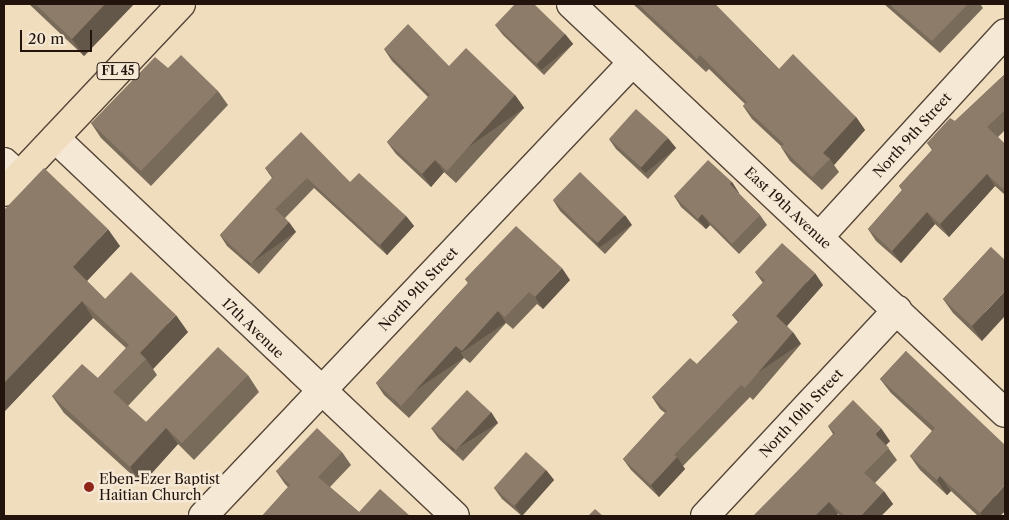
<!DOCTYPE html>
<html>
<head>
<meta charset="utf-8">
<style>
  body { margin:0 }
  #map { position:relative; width:1009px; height:520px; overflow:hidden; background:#f0ddbe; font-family:"Libre Caslon Text",serif }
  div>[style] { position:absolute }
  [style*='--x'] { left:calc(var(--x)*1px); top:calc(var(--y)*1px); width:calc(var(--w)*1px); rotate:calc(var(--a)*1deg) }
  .roads { filter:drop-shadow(1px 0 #564638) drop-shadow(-1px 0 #564638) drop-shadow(0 1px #564638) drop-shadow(0 -1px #564638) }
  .minor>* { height:28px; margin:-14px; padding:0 14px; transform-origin:14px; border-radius:14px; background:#f5e9d5 }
  .major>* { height:28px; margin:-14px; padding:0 14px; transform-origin:14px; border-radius:14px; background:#f0ddbe }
  .wall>* { inset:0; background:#796b5a }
  .shaded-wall>* { inset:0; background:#63574a; transform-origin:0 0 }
  .building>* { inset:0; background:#8d7c69; transform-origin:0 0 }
  .dots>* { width:14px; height:14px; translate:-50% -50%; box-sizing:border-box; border:2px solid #f5e9d5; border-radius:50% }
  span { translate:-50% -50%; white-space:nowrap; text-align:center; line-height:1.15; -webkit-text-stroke:5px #f5e9d5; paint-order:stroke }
  .shield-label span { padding:1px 4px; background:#f5e9d5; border:1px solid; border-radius:4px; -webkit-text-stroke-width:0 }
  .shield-label { font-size:12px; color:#22130c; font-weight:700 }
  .street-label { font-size:14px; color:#22130c }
  .poi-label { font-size:14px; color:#22130c }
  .left { translate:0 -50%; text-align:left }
  .frame { position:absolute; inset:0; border:5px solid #22130c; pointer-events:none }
  .scale { position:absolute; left:20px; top:30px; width:72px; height:22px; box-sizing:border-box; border:2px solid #22130c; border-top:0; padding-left:6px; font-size:15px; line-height:18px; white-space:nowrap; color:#22130c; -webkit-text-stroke:4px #f5e9d5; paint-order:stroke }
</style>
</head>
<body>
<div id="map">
  <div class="roads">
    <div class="minor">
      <div style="--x:571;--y:4;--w:596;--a:43.3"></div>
      <div style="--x:55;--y:138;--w:550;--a:43.38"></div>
      <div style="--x:4;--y:162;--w:21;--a:43"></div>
      <div style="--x:819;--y:237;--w:276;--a:-47.6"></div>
      <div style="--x:203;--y:516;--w:625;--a:-46.56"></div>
      <div style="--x:705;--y:516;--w:282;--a:-47"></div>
    </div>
    <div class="major">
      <div style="--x:4;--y:192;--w:258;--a:-46.7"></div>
    </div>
  </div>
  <div class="wall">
    <div style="clip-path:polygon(29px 4px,134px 4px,84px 56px)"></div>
    <div style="clip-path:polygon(633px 4px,715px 4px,779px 69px,856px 117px,865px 130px,834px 165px,839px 172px,822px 190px,790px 161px,781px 147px,782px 147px,752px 119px,743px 106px,745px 104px,709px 69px,706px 72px)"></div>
    <div style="clip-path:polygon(884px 4px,980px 4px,983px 8px,940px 53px)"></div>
    <div style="clip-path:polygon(495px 25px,565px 34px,573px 44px,544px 75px,503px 35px)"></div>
    <div style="clip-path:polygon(384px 49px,449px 66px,515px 95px,524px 108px,456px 183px,444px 172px,431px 187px,396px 154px,387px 142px,428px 97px,392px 61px)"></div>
    <div style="clip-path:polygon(168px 68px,218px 91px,228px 105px,151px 186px,101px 138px,91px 123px)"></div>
    <div style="clip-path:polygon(1005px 74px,1005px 130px,998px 137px,1005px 144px,1005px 195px,995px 186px,949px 237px,935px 224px,901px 263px,876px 241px,868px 229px,902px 190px,899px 186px,932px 150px,927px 143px,955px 121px)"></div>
    <div style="clip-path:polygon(609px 139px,676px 148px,648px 179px,616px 149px)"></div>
    <div style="clip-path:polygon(265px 168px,350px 182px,406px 216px,414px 226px,387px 255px,314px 188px,285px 218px,296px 232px,259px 274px,227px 246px,220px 235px,272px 178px)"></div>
    <div style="clip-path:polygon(732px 182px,739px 193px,738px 193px,760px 215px,767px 225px,739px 254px,710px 225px,706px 229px,681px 207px,674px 196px)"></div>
    <div style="clip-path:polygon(553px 200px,632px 225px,605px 254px,560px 211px)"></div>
    <div style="clip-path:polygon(4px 210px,120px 246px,87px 281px,105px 299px,188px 332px,153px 369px,157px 375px,128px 406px,146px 422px,248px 375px,259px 392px,194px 460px,178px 444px,142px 484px,64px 413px,52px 396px,98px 378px,126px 348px,93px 318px,4px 412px)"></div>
    <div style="clip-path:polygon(991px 247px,982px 341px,953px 313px,943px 299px)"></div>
    <div style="clip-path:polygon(755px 272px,823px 285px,787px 326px,801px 344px,753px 400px,750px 397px,683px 466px,685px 469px,659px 497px,631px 470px,623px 459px,665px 413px,660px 409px,652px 397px,697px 364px,738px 322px,732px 315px,763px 283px)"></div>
    <div style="clip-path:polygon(465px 279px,570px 280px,543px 309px,537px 304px,513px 329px,506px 323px,470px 363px,464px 358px,409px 418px,384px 395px,376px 383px,468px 283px)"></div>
    <div style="clip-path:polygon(906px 351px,1005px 511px,1000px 516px,978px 516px,951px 491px,947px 495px,920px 470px,910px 456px,932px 431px,891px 393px,880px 379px)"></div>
    <div style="clip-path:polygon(491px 412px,498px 423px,463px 461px,439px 439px,431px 428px)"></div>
    <div style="clip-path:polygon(828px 426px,890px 441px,886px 445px,897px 460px,875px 483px,893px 504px,881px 516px,840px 516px,838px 514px,836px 516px,755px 516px,833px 434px)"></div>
    <div style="clip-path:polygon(342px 452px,351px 465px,330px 487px,359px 512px,410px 516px,262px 516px,288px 487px,285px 484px,276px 471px)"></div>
    <div style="clip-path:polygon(546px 470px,554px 480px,522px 516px,502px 499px,494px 488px)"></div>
  </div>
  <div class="shaded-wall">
    <div style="clip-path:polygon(105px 4px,134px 4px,84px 56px,72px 39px)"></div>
    <div style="left:565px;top:34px;width:13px;height:41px;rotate:51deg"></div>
    <div style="left:515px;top:95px;width:16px;height:102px;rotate:55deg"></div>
    <div style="clip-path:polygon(856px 117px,865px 130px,834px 165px,830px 159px,823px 153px)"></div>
    <div style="left:668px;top:138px;width:13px;height:40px;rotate:51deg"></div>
    <div style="clip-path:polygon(435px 160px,444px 172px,431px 187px,422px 174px)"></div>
    <div style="clip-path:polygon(987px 174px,995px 186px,949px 237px,940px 224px)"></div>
    <div style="left:732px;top:182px;width:13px;height:3px;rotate:58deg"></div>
    <div style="clip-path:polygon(927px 212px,935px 224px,901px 263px,892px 251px)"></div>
    <div style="clip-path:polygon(702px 214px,710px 225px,706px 229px,698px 219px)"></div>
    <div style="left:625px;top:215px;width:12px;height:40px;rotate:55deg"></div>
    <div style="clip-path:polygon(406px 216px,414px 226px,387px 255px,380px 245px)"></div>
    <div style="left:289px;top:222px;width:12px;height:57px;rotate:55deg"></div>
    <div style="clip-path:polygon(108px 229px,120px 246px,84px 284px,73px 267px)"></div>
    <div style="clip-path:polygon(562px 268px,570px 280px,543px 309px,535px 297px)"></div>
    <div style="clip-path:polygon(815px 273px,823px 285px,785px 328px,776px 316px)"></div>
    <div style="clip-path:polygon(1005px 291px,1005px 316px,982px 341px,972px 326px)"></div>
    <div style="clip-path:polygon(82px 301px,93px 318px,4px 412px,4px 383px)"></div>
    <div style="left:498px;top:311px;width:14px;height:54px;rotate:56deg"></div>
    <div style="clip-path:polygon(176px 315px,188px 332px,153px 369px,146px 359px,140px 353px)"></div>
    <div style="left:793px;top:332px;width:14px;height:74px;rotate:56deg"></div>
    <div style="left:456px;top:346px;width:14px;height:81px;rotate:56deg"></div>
    <div style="left:491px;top:412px;width:13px;height:53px;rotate:58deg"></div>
    <div style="clip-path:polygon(166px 428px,178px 444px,142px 484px,130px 467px)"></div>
    <div style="clip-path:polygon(881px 428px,890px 441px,884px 447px,875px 434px)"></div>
    <div style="clip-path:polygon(677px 457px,685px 469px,659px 497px,651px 485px)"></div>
    <div style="clip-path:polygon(546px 470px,554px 480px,522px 516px,515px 506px)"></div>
    <div style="clip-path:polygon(940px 476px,951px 491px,947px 495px,937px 480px)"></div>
    <div style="clip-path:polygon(1005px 485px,1005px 511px,1000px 516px,983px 516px,980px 513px)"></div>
    <div style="clip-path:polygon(884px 491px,893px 504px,881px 516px,861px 516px)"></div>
    <div style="clip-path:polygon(829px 502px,838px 514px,836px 516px,815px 516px)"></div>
  </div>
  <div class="building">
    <div style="clip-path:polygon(35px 4px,105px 4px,72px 39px)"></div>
    <div style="clip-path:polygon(515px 4px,534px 4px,565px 34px,537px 64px,495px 25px)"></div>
    <div style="clip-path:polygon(638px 4px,715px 4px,779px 69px,793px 54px,856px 117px,823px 153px,830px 159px,812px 177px,781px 147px,784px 144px,743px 106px,747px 102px,700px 55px,697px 59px)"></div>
    <div style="clip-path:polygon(889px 4px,968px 4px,932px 41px)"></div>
    <div style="clip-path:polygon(408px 24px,449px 66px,466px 48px,515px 95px,447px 171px,435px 160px,422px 174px,387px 142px,430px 95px,384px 49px)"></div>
    <div style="clip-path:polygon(181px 55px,218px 91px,141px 171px,91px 123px,155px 57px,168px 68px)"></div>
    <div style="clip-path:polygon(1005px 74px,1005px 110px,987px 127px,1005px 144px,1005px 186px,1003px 189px,987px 174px,940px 224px,927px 212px,892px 251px,868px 229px,903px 189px,899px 186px,933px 149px,927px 143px,950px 118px,955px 121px)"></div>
    <div style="left:636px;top:109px;width:43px;height:40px;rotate:42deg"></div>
    <div style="clip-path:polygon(301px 132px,350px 182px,359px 173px,406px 216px,380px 245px,307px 178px,275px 209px,289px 222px,251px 264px,220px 235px,273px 177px,265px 168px)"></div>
    <div style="clip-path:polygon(708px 160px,732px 182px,730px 184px,760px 215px,732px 244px,702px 214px,698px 219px,674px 196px)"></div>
    <div style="clip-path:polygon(44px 168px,108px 229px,73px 267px,105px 299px,131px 272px,176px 315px,140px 353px,146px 359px,113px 392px,146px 422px,218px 347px,248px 375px,182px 443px,166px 428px,130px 467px,52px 396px,82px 364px,98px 378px,129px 345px,82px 301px,4px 383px,4px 210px)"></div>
    <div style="left:580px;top:172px;width:62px;height:39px;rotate:44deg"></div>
    <div style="clip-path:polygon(516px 226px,562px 268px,535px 297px,529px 292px,505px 317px,498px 311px,462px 351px,456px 346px,401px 406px,376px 383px,468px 283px,465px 279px)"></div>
    <div style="clip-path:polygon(782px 243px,815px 273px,776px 316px,793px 332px,745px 388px,741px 385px,674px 455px,677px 457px,651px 485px,623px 459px,667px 411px,652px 397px,690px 358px,697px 364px,739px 321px,732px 315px,765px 280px,755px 272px)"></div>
    <div style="clip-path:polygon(991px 247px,1005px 260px,1005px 291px,972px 326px,943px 299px)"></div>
    <div style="clip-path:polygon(906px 351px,1005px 445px,1005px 485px,980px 513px,940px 476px,937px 480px,910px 456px,935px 428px,880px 379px)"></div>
    <div style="left:467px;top:390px;width:33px;height:52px;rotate:43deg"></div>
    <div style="clip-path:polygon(853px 400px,881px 428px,875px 434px,889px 448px,864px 473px,884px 491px,861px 516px,845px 516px,829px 502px,815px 516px,755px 516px,754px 515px,835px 433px,828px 426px)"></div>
    <div style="clip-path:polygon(317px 428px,342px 452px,318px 477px,359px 512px,380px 489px,410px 516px,316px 516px,315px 515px,313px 516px,262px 516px,290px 485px,276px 471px)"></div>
    <div style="left:526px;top:452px;width:27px;height:48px;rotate:42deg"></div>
    <div style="clip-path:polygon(595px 509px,603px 516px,588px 516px)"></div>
  </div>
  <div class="dots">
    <div style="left:89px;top:487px;background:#8f2418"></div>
  </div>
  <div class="shield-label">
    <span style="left:118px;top:71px">FL 45</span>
  </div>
  <div class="street-label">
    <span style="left:912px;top:135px;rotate:-48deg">North 9th Street</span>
    <span style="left:788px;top:208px;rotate:43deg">East 19th Avenue</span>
    <span style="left:418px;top:289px;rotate:-47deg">North 9th Street</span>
    <span style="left:253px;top:328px;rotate:44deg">17th Avenue</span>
    <span style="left:801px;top:413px;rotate:-47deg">North 10th Street</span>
  </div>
  <div class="poi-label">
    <span class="left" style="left:99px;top:487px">Eben-Ezer Baptist<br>Haitian Church</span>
  </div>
  <div class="frame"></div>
  <div class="scale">20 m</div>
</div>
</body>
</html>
